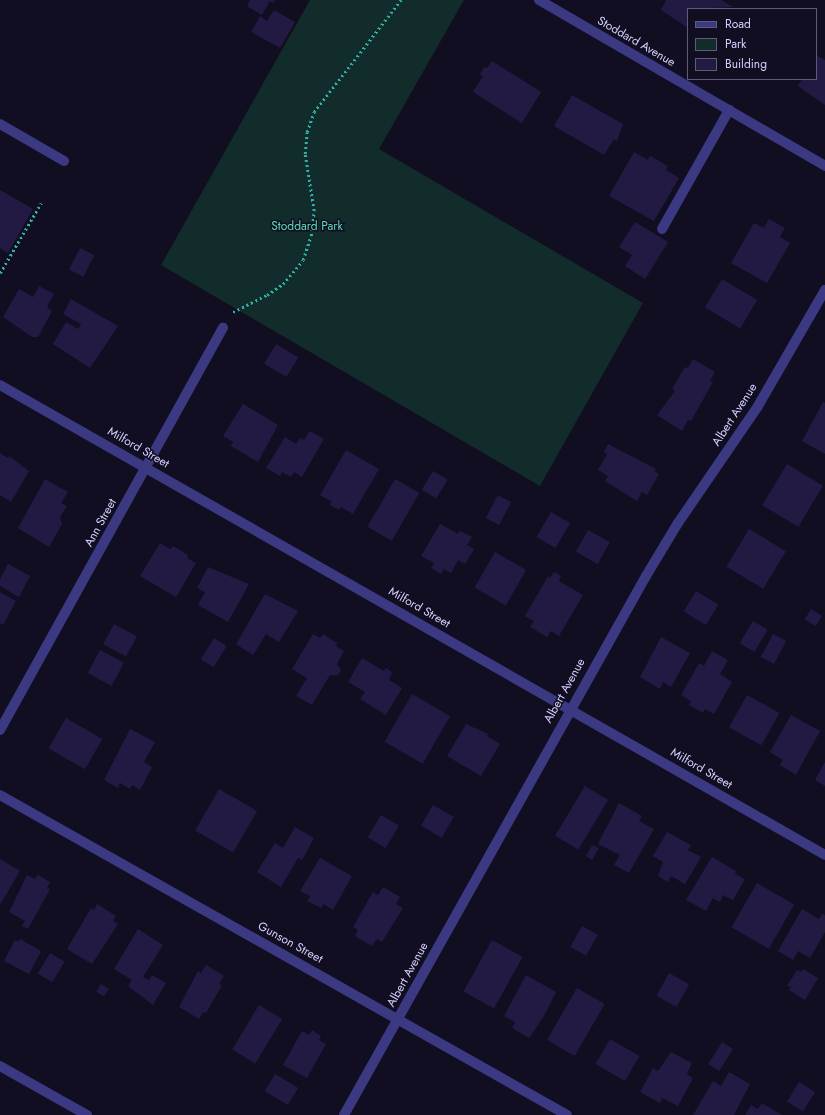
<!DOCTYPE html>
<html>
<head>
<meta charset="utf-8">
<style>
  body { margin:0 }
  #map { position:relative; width:825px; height:1115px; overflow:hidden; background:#110e22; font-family:Jost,sans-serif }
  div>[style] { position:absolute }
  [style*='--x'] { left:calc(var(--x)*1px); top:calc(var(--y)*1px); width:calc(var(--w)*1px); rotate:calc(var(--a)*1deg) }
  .green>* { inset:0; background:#112c2b }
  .building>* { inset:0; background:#221a43; transform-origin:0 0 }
  .path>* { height:2.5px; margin-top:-1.25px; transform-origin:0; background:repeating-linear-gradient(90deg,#30b2a9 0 2px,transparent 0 5px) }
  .lane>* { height:10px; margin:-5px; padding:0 5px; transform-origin:5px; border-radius:5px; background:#3b3981 }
  .street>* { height:10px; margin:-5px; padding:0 5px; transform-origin:5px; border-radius:5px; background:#3b3981 }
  span { translate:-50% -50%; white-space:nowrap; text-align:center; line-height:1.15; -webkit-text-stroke:3px #110e22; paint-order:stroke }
  .street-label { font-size:12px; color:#d5d0fe }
  .park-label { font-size:12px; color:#5dddbc }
  .legend { position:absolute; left:687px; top:8px; width:130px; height:72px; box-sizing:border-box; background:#110e22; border:1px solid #5f5c7a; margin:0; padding:5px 7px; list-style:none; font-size:12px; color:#d5d0fe }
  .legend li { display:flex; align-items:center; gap:8px; height:20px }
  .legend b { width:20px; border:1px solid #5f5c7a }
</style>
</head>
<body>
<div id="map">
  <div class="green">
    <div style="clip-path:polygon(310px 0,464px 0,379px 149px,643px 303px,540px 486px,161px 265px)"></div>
  </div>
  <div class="building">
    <div style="clip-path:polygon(250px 0,275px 0,273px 3px,270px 1px,262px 15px,247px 6px)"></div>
    <div style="clip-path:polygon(666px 0,721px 0,733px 7px,688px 9px,688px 28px,661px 10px)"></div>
    <div style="clip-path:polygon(274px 10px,295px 22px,280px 48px,251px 32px,260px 16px,267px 21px)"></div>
    <div style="clip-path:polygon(816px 55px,825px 60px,825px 105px,798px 86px,802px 79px,816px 79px)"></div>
    <div style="clip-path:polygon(492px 61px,541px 92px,522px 123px,473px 92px,483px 76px,480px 74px,484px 67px,487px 68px)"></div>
    <div style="clip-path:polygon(572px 95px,623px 124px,617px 141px,614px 139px,604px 155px,554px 126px)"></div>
    <div style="clip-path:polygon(634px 152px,648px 160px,650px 156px,668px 166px,666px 170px,679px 178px,654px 221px,609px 196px)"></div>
    <div style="clip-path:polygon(0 190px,33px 209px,8px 253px,0 248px)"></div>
    <div style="clip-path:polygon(769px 219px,785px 228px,780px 237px,790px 243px,767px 283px,731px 263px,754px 223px,764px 228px)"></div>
    <div style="clip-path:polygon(635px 222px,668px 242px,645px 279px,625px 266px,632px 255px,619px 247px)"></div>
    <div style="left:80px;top:248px;width:16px;height:24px;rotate:27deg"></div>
    <div style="left:722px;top:279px;width:41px;height:33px;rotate:31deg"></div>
    <div style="clip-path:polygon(39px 286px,54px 294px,47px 307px,52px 311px,38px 337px,32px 337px,3px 317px,19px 289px,33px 297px)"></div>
    <div style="clip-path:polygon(71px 299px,118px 326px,90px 368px,53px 344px,66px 322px,78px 329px,81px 324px,63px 314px)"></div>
    <div style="left:276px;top:344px;width:26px;height:23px;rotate:31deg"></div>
    <div style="clip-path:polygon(693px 359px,715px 372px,710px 381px,713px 382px,691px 421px,688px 420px,682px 431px,657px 415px,675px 391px,672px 389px,685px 367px,688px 368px)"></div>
    <div style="clip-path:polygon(823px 402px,825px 403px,825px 454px,802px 441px)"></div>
    <div style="clip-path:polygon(243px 404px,278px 425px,258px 462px,231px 446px,233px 442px,223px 436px)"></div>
    <div style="clip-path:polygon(310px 431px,324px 439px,302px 477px,294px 472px,291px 477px,282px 472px,280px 476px,266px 468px,285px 437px,296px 444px,300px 438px,304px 440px)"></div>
    <div style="clip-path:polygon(608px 444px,656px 469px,654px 471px,659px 474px,647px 495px,642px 492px,637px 501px,605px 481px,608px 476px,598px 470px,607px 454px,604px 452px)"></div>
    <div style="clip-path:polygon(346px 450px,379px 469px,353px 514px,341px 507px,339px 510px,330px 505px,332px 502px,320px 495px)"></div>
    <div style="clip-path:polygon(0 453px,8px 458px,9px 456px,29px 471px,11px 502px,0 495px)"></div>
    <div style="left:787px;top:464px;width:42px;height:48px;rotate:31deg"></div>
    <div style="left:433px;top:471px;width:17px;height:22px;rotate:31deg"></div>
    <div style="clip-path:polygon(45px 479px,68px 492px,61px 503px,67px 506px,60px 517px,62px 524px,49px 547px,18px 528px)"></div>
    <div style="left:395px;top:479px;width:28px;height:55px;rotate:30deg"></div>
    <div style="left:498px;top:495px;width:15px;height:26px;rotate:28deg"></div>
    <div style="left:551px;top:512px;width:22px;height:29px;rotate:30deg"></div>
    <div style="clip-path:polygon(440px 524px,458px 534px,460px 531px,472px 537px,467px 545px,474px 549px,465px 564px,458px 560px,451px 573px,444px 569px,441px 574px,431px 568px,434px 563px,421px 556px)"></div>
    <div style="left:749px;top:529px;width:43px;height:44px;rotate:31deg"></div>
    <div style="left:588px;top:530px;width:25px;height:25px;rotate:29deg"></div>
    <div style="clip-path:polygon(160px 543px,170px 549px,173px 546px,188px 555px,187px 558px,196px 563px,176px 597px,140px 576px)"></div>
    <div style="left:495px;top:552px;width:36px;height:41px;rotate:30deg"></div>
    <div style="clip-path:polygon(8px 564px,30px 576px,19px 597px,0 586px,0 579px)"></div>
    <div style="clip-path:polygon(208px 567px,249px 584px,228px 622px,198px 605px,205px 592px,197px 588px)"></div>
    <div style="clip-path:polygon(554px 572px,561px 576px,559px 581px,583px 595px,559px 636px,551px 631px,547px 637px,530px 627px,534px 621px,525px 616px,548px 576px,550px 578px)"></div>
    <div style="left:696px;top:591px;width:26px;height:24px;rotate:31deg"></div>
    <div style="clip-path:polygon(0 592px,16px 601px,3px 625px,0 623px)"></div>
    <div style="clip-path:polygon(265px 594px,298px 611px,279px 642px,266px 634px,253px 655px,236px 644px)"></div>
    <div style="left:811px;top:609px;width:13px;height:12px;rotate:32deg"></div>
    <div style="left:753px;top:621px;width:17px;height:26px;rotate:31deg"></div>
    <div style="left:114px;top:624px;width:26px;height:23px;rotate:28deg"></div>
    <div style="clip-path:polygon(313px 634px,320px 638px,323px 634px,337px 643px,336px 646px,344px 651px,337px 664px,341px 670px,338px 675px,330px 675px,312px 705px,296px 696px,307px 678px,292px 669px)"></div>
    <div style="left:773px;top:634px;width:15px;height:26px;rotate:28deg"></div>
    <div style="clip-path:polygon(661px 637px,690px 653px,671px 687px,663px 682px,660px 689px,640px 677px)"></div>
    <div style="left:214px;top:638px;width:15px;height:25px;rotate:32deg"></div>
    <div style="left:100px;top:650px;width:27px;height:26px;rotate:28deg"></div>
    <div style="clip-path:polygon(712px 651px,728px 660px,720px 674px,732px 682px,714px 714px,705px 709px,703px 713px,689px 705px,691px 701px,681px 695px,699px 663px,704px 666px)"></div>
    <div style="clip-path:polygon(362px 658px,384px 671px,386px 668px,392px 672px,389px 680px,402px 688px,386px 715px,360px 699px,365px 692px,348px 682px)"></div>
    <div style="left:412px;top:694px;width:44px;height:55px;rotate:30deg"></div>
    <div style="left:747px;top:695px;width:37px;height:37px;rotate:29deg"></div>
    <div style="clip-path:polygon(791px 715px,820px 731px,796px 775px,780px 765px,783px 760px,770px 752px)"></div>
    <div style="left:66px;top:718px;width:42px;height:35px;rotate:30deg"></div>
    <div style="clip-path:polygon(466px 724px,488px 734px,487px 736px,500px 744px,481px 776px,447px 756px)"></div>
    <div style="clip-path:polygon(130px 729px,155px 742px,144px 762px,152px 767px,140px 790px,132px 785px,130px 789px,120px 783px,118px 788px,104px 780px)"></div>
    <div style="clip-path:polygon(825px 762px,825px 786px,815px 780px)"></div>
    <div style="left:585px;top:786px;width:27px;height:58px;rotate:31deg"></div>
    <div style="left:219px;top:789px;width:44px;height:48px;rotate:30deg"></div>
    <div style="clip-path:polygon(619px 803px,642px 816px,639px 821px,654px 829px,629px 873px,614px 865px,620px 855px,598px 844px)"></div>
    <div style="left:433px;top:805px;width:24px;height:24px;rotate:30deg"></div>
    <div style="left:381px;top:815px;width:21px;height:26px;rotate:31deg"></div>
    <div style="clip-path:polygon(295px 827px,314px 838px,302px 860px,298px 858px,281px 887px,257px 872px,275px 843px,283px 848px)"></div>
    <div style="clip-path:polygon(667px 832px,691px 845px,688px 850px,701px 857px,685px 884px,671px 876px,668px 882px,658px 876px,663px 862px,653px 856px)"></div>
    <div style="clip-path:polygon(592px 845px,599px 848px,592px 860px,586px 856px)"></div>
    <div style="clip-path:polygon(712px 857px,736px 871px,735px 874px,745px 879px,733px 900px,723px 895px,720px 902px,713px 898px,706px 911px,686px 900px)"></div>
    <div style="clip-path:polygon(320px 858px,352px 876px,333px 910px,324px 904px,321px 908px,307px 901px,310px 896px,300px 891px)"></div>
    <div style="clip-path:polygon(0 859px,20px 871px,0 905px)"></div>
    <div style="clip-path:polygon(27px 875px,35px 879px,38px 875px,50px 882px,47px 888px,50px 889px,28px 929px,22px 926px,25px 921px,9px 912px)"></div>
    <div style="left:757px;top:883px;width:43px;height:51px;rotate:30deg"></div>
    <div style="clip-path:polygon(383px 887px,400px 897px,396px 904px,403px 908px,382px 942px,377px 939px,372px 946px,355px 936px,358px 930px,353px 927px,373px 892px,378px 895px)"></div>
    <div style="clip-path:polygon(97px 904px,116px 916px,113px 921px,118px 924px,92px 964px,67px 949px,91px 908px,94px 910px)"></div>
    <div style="clip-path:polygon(802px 909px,819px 919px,822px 914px,825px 915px,825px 932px,810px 958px,798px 951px,793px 960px,778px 951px)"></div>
    <div style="left:582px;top:926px;width:18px;height:24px;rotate:29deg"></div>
    <div style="clip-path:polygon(138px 929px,163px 945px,143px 977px,149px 980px,152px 975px,166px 983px,153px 1005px,128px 986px,132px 980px,114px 969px)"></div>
    <div style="clip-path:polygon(20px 939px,41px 951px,29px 974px,4px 961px,15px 940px,18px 942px)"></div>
    <div style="left:492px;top:940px;width:35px;height:59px;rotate:29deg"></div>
    <div style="left:50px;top:953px;width:17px;height:24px;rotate:31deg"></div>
    <div style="clip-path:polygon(206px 965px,224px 976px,219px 984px,222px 985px,206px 1013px,203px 1012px,199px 1019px,179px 1007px,198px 971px,201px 973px)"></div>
    <div style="clip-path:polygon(803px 969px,818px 978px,805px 1000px,789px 990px,791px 987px,787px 986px,797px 970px,801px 972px)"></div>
    <div style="left:669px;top:973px;width:23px;height:26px;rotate:29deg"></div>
    <div style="clip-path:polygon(526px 975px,556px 992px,544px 1016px,529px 1038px,512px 1028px,515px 1022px,504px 1016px)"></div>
    <div style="left:101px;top:984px;width:9px;height:9px;rotate:32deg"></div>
    <div style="left:577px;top:988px;width:32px;height:60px;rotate:30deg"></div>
    <div style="left:259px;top:1005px;width:27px;height:52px;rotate:31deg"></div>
    <div style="clip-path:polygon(312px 1030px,321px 1036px,319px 1040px,326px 1044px,307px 1078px,283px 1065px,302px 1031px,309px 1035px)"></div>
    <div style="left:610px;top:1039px;width:34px;height:29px;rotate:30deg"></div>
    <div style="left:722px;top:1042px;width:13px;height:26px;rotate:32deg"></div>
    <div style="clip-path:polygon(671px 1052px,692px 1063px,687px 1074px,693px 1078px,678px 1106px,662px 1098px,660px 1103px,640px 1092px,653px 1068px,658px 1071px)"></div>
    <div style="clip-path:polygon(729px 1072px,750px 1084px,734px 1115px,693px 1115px,713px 1081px,721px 1086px)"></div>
    <div style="left:275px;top:1074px;width:27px;height:20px;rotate:31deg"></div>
    <div style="left:799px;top:1082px;width:19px;height:23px;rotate:32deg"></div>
    <div style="clip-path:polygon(762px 1103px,782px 1115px,745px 1115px,751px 1105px,758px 1109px)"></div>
  </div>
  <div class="path">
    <div style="--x:0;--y:273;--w:81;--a:-59.6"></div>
    <div style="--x:233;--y:312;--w:38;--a:-27"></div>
    <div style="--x:267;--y:295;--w:19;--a:-35"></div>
    <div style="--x:283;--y:284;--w:31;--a:-50"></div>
    <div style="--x:303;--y:260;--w:25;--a:-72"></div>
    <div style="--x:311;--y:236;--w:25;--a:-83"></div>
    <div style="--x:314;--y:211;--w:58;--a:-99"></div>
    <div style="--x:305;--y:154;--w:22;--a:-85"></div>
    <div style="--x:307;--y:132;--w:21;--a:-71"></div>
    <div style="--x:314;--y:112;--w:142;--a:-52.2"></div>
  </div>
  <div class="lane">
    <div style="--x:0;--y:124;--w:74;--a:30"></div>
    <div style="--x:662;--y:229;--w:137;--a:-60.6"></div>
    <div style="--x:0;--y:1066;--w:100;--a:29.4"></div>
  </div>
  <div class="street">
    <div style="--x:539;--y:0;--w:331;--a:30.1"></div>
    <div style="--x:0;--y:385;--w:949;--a:29.67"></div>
    <div style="--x:0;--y:730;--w:460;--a:-61"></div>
    <div style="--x:0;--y:795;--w:651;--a:29.44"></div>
    <div style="--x:344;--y:1115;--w:618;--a:-60.74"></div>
    <div style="--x:646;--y:576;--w:62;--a:-58.9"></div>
    <div style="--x:678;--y:523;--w:142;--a:-55.6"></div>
    <div style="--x:758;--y:406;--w:134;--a:-60"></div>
  </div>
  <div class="street-label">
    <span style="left:636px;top:42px;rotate:30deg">Stoddard Avenue</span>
    <span style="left:735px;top:415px;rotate:-57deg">Albert Avenue</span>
    <span style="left:138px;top:448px;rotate:30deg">Milford Street</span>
    <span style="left:101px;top:523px;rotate:-61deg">Ann Street</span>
    <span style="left:419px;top:608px;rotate:30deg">Milford Street</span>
    <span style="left:565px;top:691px;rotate:-61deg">Albert Avenue</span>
    <span style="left:701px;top:769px;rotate:30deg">Milford Street</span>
    <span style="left:290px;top:943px;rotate:29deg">Gunson Street</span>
    <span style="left:408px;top:975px;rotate:-61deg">Albert Avenue</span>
  </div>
  <div class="park-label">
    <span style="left:307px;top:227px">Stoddard Park</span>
  </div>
  <ul class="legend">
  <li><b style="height:5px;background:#3b3981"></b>Road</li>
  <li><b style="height:11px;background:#112c2b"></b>Park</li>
  <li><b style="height:11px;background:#221a43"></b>Building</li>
  </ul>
</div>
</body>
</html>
